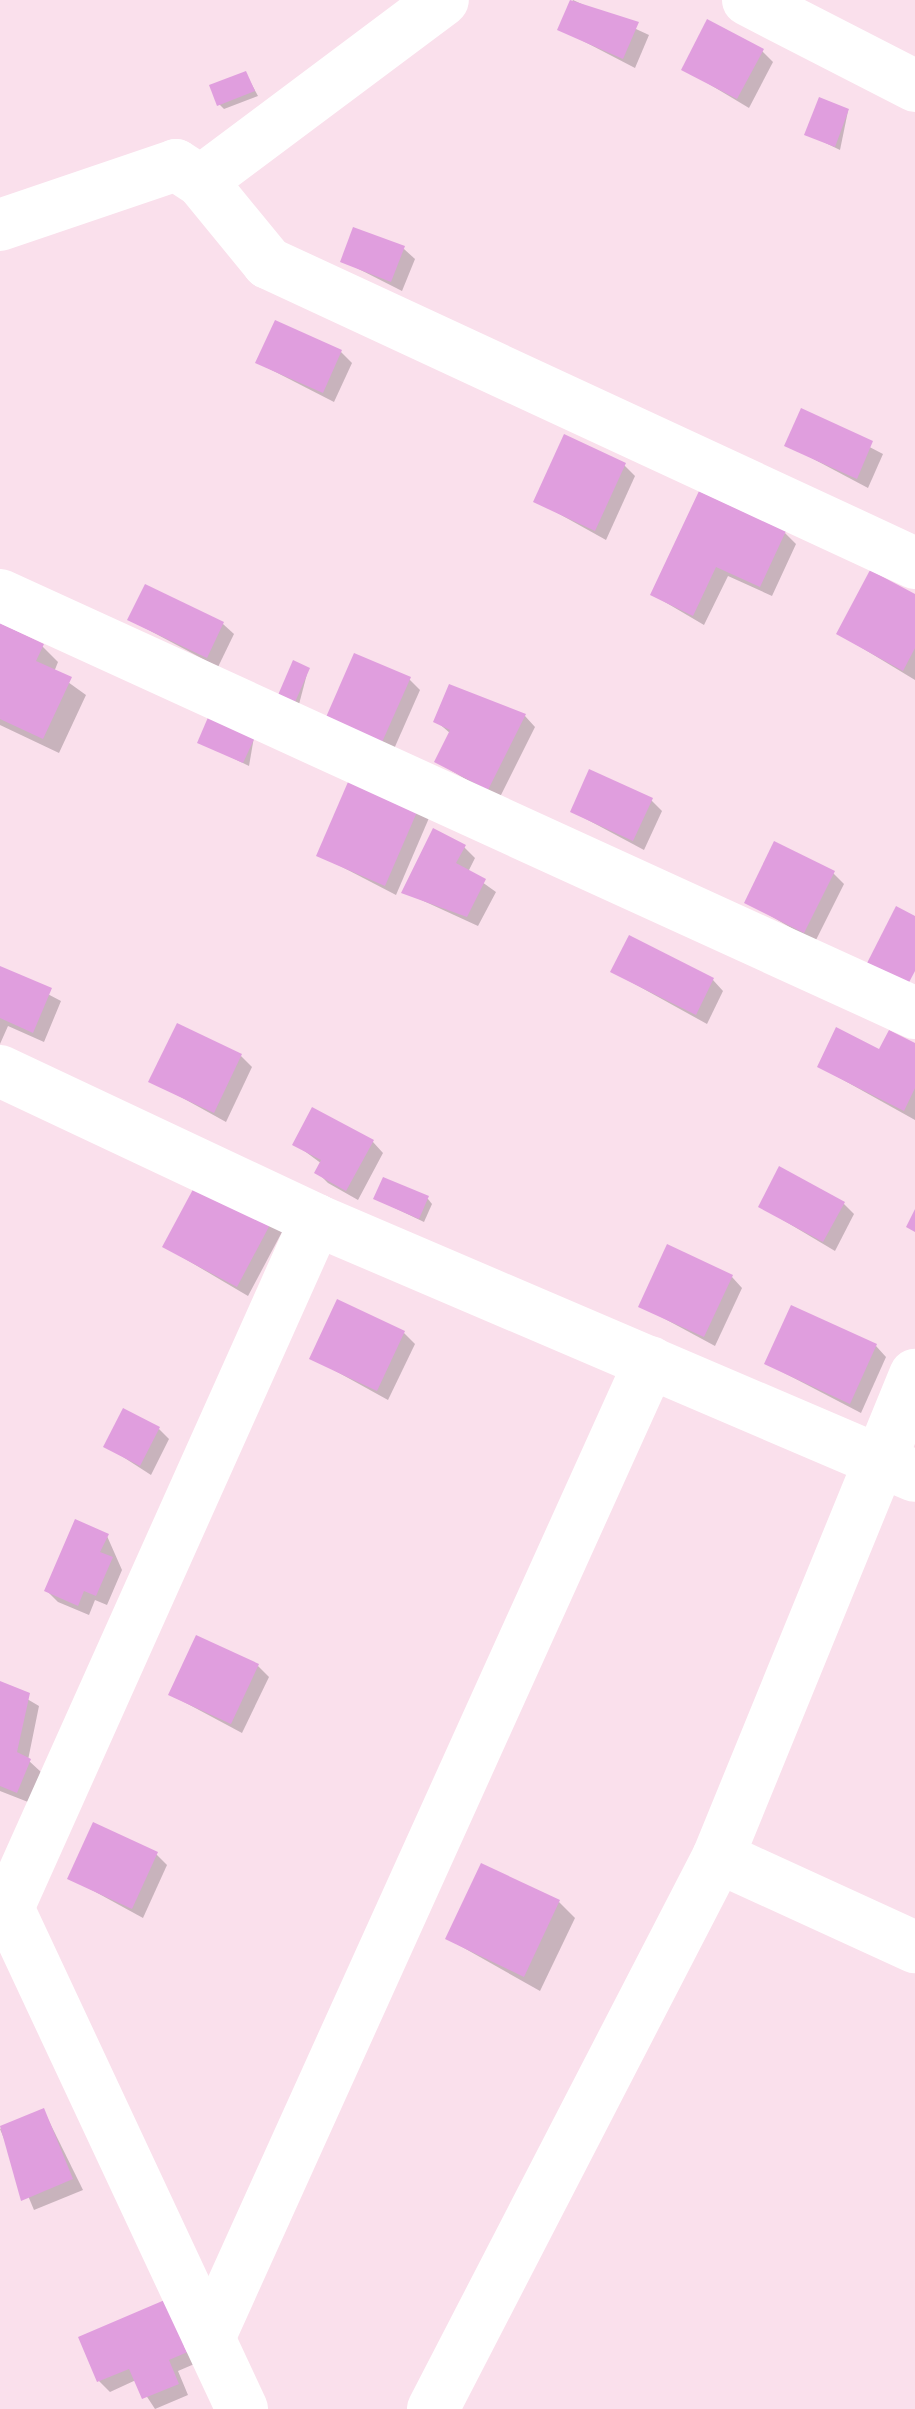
<!DOCTYPE html>
<style>
body{margin:0}
#map{position:relative;width:915px;height:2409px;overflow:hidden;background:#fae0ec;font-family:Mulish,sans-serif}
div>[style]{position:absolute}
[style*='--x']{left:calc(var(--x)*1px);top:calc(var(--y)*1px);width:calc(var(--w)*1px);rotate:calc(var(--a)*1deg)}
.shadow>*{inset:0;background:#0003}
.building>*{inset:0;background:#e09ede}
.minor>*{height:52px;margin:-26px;padding:0 26px;transform-origin:26px;border-radius:26px;background:#fff}
span{translate:-50% -50%;white-space:nowrap;text-align:center;line-height:1.15;-webkit-text-stroke:10px #fae0ec;paint-order:stroke}
</style>
<div id="map">
<div class="shadow">
<div style="clip-path:polygon(573px 0,649px 35px,635px 68px,560px 29px)"></div>
<div style="clip-path:polygon(762px 51px,773px 62px,749px 108px,684px 69px)"></div>
<div style="clip-path:polygon(246px 74px,258px 96px,224px 109px,219px 104px)"></div>
<div style="clip-path:polygon(848px 111px,840px 150px,807px 134px)"></div>
<div style="clip-path:polygon(404px 249px,415px 259px,402px 291px,343px 261px)"></div>
<div style="clip-path:polygon(341px 352px,352px 363px,334px 402px,258px 363px)"></div>
<div style="clip-path:polygon(802px 412px,883px 454px,868px 488px,787px 445px)"></div>
<div style="clip-path:polygon(624px 465px,635px 476px,606px 540px,536px 501px)"></div>
<div style="clip-path:polygon(785px 533px,796px 544px,772px 596px,728px 576px,704px 625px,653px 595px)"></div>
<div style="clip-path:polygon(915px 597px,915px 680px,839px 634px)"></div>
<div style="clip-path:polygon(130px 620px,223px 624px,234px 634px,218px 667px)"></div>
<div style="clip-path:polygon(0 626px,42px 646px,58px 662px,54px 672px,86px 695px,59px 753px,0 725px)"></div>
<div style="clip-path:polygon(308px 670px,297px 712px,283px 706px)"></div>
<div style="clip-path:polygon(409px 679px,420px 690px,390px 758px,337px 735px)"></div>
<div style="clip-path:polygon(525px 716px,535px 727px,499px 799px,437px 762px,451px 734px,436px 721px)"></div>
<div style="clip-path:polygon(254px 737px,249px 766px,200px 742px)"></div>
<div style="clip-path:polygon(353px 778px,429px 818px,396px 895px,319px 855px)"></div>
<div style="clip-path:polygon(651px 800px,662px 811px,644px 850px,573px 812px)"></div>
<div style="clip-path:polygon(464px 847px,475px 858px,468px 872px,496px 892px,478px 926px,404px 892px)"></div>
<div style="clip-path:polygon(833px 873px,844px 884px,815px 942px,747px 902px)"></div>
<div style="clip-path:polygon(0 969px,61px 1001px,44px 1042px,8px 1026px,0 1044px)"></div>
<div style="clip-path:polygon(613px 972px,713px 980px,723px 991px,707px 1024px)"></div>
<div style="clip-path:polygon(915px 1045px,915px 1120px,820px 1067px,881px 1052px)"></div>
<div style="clip-path:polygon(241px 1056px,252px 1067px,226px 1122px,152px 1081px)"></div>
<div style="clip-path:polygon(373px 1142px,383px 1153px,358px 1200px,328px 1183px,317px 1172px,322px 1164px,295px 1144px)"></div>
<div style="clip-path:polygon(199px 1183px,282px 1232px,248px 1296px,165px 1247px)"></div>
<div style="clip-path:polygon(376px 1199px,428px 1199px,432px 1204px,424px 1222px)"></div>
<div style="clip-path:polygon(844px 1204px,854px 1214px,835px 1251px,761px 1207px)"></div>
<div style="clip-path:polygon(732px 1277px,742px 1288px,715px 1346px,641px 1306px)"></div>
<div style="clip-path:polygon(404px 1333px,415px 1344px,388px 1400px,312px 1358px)"></div>
<div style="clip-path:polygon(876px 1346px,886px 1357px,861px 1413px,767px 1364px)"></div>
<div style="clip-path:polygon(159px 1429px,169px 1439px,151px 1475px,106px 1446px)"></div>
<div style="clip-path:polygon(107px 1536px,122px 1570px,107px 1605px,95px 1600px,89px 1615px,58px 1602px,47px 1591px)"></div>
<div style="clip-path:polygon(258px 1666px,269px 1677px,242px 1733px,171px 1695px)"></div>
<div style="clip-path:polygon(0 1683px,39px 1706px,28px 1760px,41px 1772px,28px 1802px,0 1791px)"></div>
<div style="clip-path:polygon(156px 1854px,167px 1865px,143px 1918px,70px 1878px)"></div>
<div style="clip-path:polygon(559px 1902px,575px 1918px,540px 1991px,448px 1939px)"></div>
<div style="clip-path:polygon(44px 2111px,83px 2190px,34px 2210px,0 2129px)"></div>
<div style="clip-path:polygon(167px 2302px,199px 2362px,178px 2371px,188px 2395px,155px 2409px,136px 2380px,110px 2392px,99px 2381px)"></div>
</div>
<div class="building">
<div style="clip-path:polygon(570px 0,639px 22px,623px 59px,557px 30px)"></div>
<div style="clip-path:polygon(707px 19px,764px 49px,737px 99px,681px 70px)"></div>
<div style="clip-path:polygon(246px 71px,255px 91px,217px 106px,209px 85px)"></div>
<div style="clip-path:polygon(819px 97px,849px 109px,835px 147px,804px 135px)"></div>
<div style="clip-path:polygon(353px 227px,405px 246px,391px 282px,340px 262px)"></div>
<div style="clip-path:polygon(275px 320px,342px 350px,323px 393px,255px 363px)"></div>
<div style="clip-path:polygon(801px 408px,873px 441px,857px 479px,784px 446px)"></div>
<div style="clip-path:polygon(564px 434px,626px 463px,595px 531px,533px 502px)"></div>
<div style="clip-path:polygon(699px 491px,786px 531px,760px 587px,716px 567px,693px 616px,650px 595px)"></div>
<div style="clip-path:polygon(870px 570px,915px 594px,915px 648px,903px 671px,836px 634px)"></div>
<div style="clip-path:polygon(145px 584px,224px 622px,207px 658px,127px 620px)"></div>
<div style="clip-path:polygon(0 623px,44px 644px,36px 661px,72px 677px,43px 739px,0 719px)"></div>
<div style="clip-path:polygon(354px 653px,411px 677px,379px 749px,323px 724px)"></div>
<div style="clip-path:polygon(293px 660px,310px 668px,292px 709px,275px 702px)"></div>
<div style="clip-path:polygon(449px 684px,526px 714px,488px 790px,434px 762px,450px 730px,433px 722px)"></div>
<div style="clip-path:polygon(209px 715px,256px 735px,243px 763px,197px 743px)"></div>
<div style="clip-path:polygon(589px 769px,653px 798px,633px 841px,570px 812px)"></div>
<div style="clip-path:polygon(351px 775px,420px 805px,385px 886px,316px 856px)"></div>
<div style="clip-path:polygon(433px 828px,466px 845px,456px 863px,486px 879px,467px 917px,401px 893px)"></div>
<div style="clip-path:polygon(774px 841px,835px 871px,804px 933px,744px 903px)"></div>
<div style="clip-path:polygon(896px 906px,915px 916px,915px 971px,905px 990px,864px 969px)"></div>
<div style="clip-path:polygon(629px 935px,714px 978px,696px 1015px,610px 972px)"></div>
<div style="clip-path:polygon(0 966px,52px 988px,33px 1033px,0 1018px)"></div>
<div style="clip-path:polygon(177px 1023px,242px 1054px,214px 1113px,148px 1082px)"></div>
<div style="clip-path:polygon(836px 1027px,879px 1049px,889px 1030px,915px 1043px,915px 1088px,904px 1111px,817px 1067px)"></div>
<div style="clip-path:polygon(312px 1107px,374px 1140px,346px 1191px,314px 1173px,321px 1160px,292px 1145px)"></div>
<div style="clip-path:polygon(779px 1166px,845px 1202px,823px 1242px,758px 1207px)"></div>
<div style="clip-path:polygon(383px 1177px,429px 1196px,419px 1219px,373px 1199px)"></div>
<div style="clip-path:polygon(198px 1180px,273px 1219px,237px 1287px,162px 1247px)"></div>
<div style="clip-path:polygon(915px 1209px,915px 1232px,906px 1227px)"></div>
<div style="clip-path:polygon(667px 1244px,733px 1275px,704px 1337px,638px 1307px)"></div>
<div style="clip-path:polygon(337px 1299px,405px 1331px,377px 1391px,309px 1359px)"></div>
<div style="clip-path:polygon(791px 1305px,877px 1344px,850px 1404px,764px 1364px)"></div>
<div style="clip-path:polygon(123px 1408px,160px 1427px,140px 1466px,103px 1447px)"></div>
<div style="clip-path:polygon(75px 1519px,109px 1534px,100px 1552px,113px 1557px,96px 1596px,84px 1591px,78px 1606px,44px 1591px)"></div>
<div style="clip-path:polygon(196px 1635px,259px 1664px,231px 1724px,168px 1695px)"></div>
<div style="clip-path:polygon(0 1681px,30px 1693px,17px 1752px,31px 1759px,17px 1793px,0 1786px)"></div>
<div style="clip-path:polygon(93px 1822px,158px 1852px,132px 1909px,67px 1879px)"></div>
<div style="clip-path:polygon(481px 1863px,560px 1900px,524px 1977px,445px 1939px)"></div>
<div style="clip-path:polygon(44px 2108px,73px 2179px,21px 2201px,0 2126px)"></div>
<div style="clip-path:polygon(167px 2299px,190px 2351px,169px 2360px,179px 2384px,142px 2399px,129px 2369px,97px 2382px,78px 2337px)"></div>
</div>
<div class="minor">
<div style="--x:748;--y:0;--w:188;--a:27.2"></div>
<div style="--x:201;--y:181;--w:106;--a:50.7"></div>
<div style="--x:268;--y:263;--w:713;--a:24.88"></div>
<div style="--x:0;--y:225;--w:186;--a:-18.8"></div>
<div style="--x:176;--y:165;--w:30;--a:33"></div>
<div style="--x:201;--y:181;--w:302;--a:-36.8"></div>
<div style="--x:0;--y:595;--w:1006;--a:24.55"></div>
<div style="--x:0;--y:1071;--w:349;--a:25.2"></div>
<div style="--x:316;--y:1220;--w:651;--a:23.14"></div>
<div style="--x:718;--y:1857;--w:217;--a:24.6"></div>
<div style="--x:209;--y:2338;--w:1071;--a:-65.68"></div>
<div style="--x:242;--y:2409;--w:553;--a:-115.04"></div>
<div style="--x:8;--y:1908;--w:754;--a:-65.88"></div>
<div style="--x:433;--y:2409;--w:621;--a:-62.69"></div>
<div style="--x:718;--y:1857;--w:521;--a:-67.77"></div>
</div>
</div>
